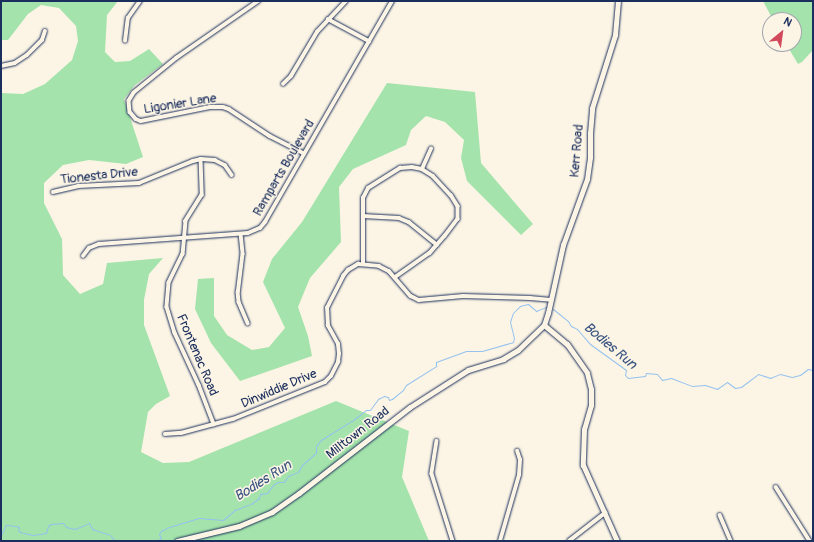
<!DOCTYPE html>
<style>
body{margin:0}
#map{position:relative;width:814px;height:542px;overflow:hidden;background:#fcf5e5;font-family:Pangolin,sans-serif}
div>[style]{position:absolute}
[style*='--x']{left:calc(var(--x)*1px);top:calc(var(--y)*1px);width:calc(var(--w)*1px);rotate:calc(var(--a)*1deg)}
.green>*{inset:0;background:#a4e3ab}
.stream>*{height:1px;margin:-0.5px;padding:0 0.5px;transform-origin:0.5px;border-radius:0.5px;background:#95c2ef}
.roads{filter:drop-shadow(0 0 1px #1b2f5e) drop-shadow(0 0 1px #1b2f5e)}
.street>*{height:3.5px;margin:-1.75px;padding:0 1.75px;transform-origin:1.75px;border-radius:1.75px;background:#fcf5e5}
.secondary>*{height:5px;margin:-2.5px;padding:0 2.5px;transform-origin:2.5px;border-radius:2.5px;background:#fcf5e5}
span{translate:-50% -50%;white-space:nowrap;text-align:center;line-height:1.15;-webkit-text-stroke:3px #fcf5e5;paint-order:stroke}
.street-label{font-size:13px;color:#1b2f5e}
.water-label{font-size:14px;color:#3a5482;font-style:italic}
.frame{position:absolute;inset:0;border:2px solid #1b2f5e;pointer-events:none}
.north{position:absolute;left:762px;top:12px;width:40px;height:40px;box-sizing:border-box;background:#fcf5e5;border:1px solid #a2a6af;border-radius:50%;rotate:29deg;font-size:11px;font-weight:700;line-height:16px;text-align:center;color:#1b2f5e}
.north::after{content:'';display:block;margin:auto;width:14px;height:18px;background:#d1495b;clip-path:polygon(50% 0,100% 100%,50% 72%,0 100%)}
</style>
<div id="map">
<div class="green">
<div style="clip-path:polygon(1px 1px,118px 1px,107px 15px,105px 52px,115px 62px,130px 61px,149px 49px,163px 64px,135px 85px,124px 99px,143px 157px,126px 164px,89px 160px,63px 165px,44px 183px,44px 203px,62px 239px,63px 275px,80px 294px,103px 284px,107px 263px,163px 258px,149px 274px,144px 300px,144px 325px,170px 396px,156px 404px,148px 412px,141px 452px,163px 463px,189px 462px,336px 401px,409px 431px,402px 477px,429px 541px,1px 541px,1px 93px,23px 94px,45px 84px,72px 60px,78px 41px,76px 26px,59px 8px,41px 5px,28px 14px,8px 40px,1px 40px)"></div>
<div style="clip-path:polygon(763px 1px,813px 1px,813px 50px,802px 62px,798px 64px,786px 44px,794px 44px,794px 20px,773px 20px)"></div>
<div style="clip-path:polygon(387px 83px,475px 92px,481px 163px,533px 224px,521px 235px,467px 181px,461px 158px,464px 140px,445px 122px,426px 116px,411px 130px,406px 145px,353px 169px,339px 187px,341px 242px,310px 278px,298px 307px,308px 336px,312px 356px,240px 381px,211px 343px,195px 309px,198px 279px,214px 278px,214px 316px,227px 335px,252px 350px,269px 347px,285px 328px,263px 282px,272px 259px,302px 222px)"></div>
</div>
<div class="stream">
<div style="--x:553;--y:309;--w:19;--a:39"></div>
<div style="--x:568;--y:321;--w:6;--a:59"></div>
<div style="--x:571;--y:326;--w:7;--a:27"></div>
<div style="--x:577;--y:329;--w:20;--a:49"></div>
<div style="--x:590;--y:344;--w:44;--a:35.8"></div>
<div style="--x:626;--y:370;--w:5;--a:101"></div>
<div style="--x:625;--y:375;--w:4;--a:45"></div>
<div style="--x:628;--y:378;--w:17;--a:-7"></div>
<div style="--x:645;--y:376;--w:3;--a:-72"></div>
<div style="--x:646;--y:373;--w:11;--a:5"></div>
<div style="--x:657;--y:374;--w:8;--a:50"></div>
<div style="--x:662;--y:380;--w:9;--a:-13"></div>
<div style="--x:671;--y:378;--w:22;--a:21"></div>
<div style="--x:692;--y:386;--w:13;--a:-4"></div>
<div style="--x:705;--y:385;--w:13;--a:18"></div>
<div style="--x:717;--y:389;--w:12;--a:-35"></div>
<div style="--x:727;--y:382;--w:10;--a:37"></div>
<div style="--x:735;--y:388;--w:6;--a:-9"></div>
<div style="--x:741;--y:387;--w:21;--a:-37"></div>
<div style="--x:758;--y:374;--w:13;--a:18"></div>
<div style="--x:770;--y:378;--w:11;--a:-22"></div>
<div style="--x:780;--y:374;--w:12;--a:14"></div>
<div style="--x:792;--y:377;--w:8;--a:-14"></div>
<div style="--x:800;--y:375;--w:10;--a:-37"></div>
<div style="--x:808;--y:369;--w:5;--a:11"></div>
<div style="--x:1;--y:535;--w:11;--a:-63"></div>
<div style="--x:6;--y:525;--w:10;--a:6"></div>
<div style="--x:16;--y:526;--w:3;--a:18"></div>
<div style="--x:19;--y:527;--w:3;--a:108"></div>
<div style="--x:18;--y:530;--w:3;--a:45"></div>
<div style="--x:20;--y:532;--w:13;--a:13"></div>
<div style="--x:33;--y:535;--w:13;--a:-9"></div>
<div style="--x:46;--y:533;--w:7;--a:-74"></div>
<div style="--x:48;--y:526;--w:4;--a:-34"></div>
<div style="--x:51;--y:524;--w:12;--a:-5"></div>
<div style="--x:63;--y:523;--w:5;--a:53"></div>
<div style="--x:66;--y:527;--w:9;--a:13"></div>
<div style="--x:75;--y:529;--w:15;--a:-23"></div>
<div style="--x:89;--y:523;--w:7;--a:63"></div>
<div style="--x:92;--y:529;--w:19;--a:18"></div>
<div style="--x:110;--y:535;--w:8;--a:50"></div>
<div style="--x:157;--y:541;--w:5;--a:-37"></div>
<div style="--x:161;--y:538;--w:4;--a:-117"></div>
<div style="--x:159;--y:534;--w:4;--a:-56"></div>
<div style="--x:161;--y:531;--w:9;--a:-27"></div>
<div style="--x:169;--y:527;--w:31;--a:-17"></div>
<div style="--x:199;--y:518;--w:24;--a:5"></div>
<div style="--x:223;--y:520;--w:16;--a:-40"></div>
<div style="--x:235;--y:510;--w:17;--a:-21"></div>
<div style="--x:251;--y:504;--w:10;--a:-37"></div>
<div style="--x:259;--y:498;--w:4;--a:-76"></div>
<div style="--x:260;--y:494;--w:7;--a:-8"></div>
<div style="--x:267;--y:493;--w:10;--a:-53"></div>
<div style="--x:273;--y:485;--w:6;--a:-31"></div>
<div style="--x:278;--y:482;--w:6;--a:0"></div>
<div style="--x:284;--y:482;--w:7;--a:-56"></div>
<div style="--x:288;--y:476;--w:11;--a:-22"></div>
<div style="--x:298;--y:472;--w:8;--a:-60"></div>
<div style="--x:302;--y:465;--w:18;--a:-41"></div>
<div style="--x:316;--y:453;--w:7;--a:-90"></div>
<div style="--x:316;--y:446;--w:8;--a:-50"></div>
<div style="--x:321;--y:440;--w:36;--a:-32"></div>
<div style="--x:352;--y:421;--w:18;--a:-38"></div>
<div style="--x:366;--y:410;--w:4;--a:0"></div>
<div style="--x:370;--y:410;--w:14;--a:-54"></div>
<div style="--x:378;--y:399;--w:7;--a:-27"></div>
<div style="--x:384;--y:396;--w:4;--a:14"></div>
<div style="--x:388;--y:397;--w:3;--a:72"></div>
<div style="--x:389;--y:400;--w:3;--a:-18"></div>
<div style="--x:392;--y:399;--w:14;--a:-39"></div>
<div style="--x:403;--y:390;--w:6;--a:-59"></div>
<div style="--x:406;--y:385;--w:36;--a:-32"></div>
<div style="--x:436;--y:366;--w:4;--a:-90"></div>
<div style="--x:436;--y:362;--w:32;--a:-20"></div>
<div style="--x:466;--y:351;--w:16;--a:0"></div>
<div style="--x:482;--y:351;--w:32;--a:-16"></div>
<div style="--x:513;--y:342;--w:4;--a:-76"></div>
<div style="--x:514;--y:338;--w:16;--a:-104"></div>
<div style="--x:510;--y:322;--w:9;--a:-72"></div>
<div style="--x:513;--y:313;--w:10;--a:-45"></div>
<div style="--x:520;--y:306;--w:8;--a:-14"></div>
<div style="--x:528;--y:304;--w:11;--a:41"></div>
<div style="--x:536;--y:311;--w:11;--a:-22"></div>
</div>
<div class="roads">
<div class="street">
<div style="--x:259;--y:1;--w:100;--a:145.2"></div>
<div style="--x:177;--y:58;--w:55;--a:140.9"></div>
<div style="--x:134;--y:93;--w:9;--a:122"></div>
<div style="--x:129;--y:101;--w:11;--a:85"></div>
<div style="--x:130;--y:112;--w:9;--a:49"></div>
<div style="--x:136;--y:119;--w:5;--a:22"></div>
<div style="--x:141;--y:121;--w:70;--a:-11.5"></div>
<div style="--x:210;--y:107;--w:13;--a:0"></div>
<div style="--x:223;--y:107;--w:6;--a:18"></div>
<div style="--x:229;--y:109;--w:49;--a:33.4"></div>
<div style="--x:270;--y:136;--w:38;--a:27"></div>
<div style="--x:328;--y:19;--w:47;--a:28.2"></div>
<div style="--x:125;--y:41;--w:23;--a:-83"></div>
<div style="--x:128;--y:18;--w:21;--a:-55"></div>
<div style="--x:1;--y:66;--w:14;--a:-12"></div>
<div style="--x:15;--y:63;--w:14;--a:-34"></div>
<div style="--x:27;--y:55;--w:21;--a:-45"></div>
<div style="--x:42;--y:40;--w:9;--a:-72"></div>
<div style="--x:283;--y:84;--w:11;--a:-45"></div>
<div style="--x:291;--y:76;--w:51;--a:-59.4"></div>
<div style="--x:317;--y:32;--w:42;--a:-46.9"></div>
<div style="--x:201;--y:159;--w:36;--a:88"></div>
<div style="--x:202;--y:195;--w:31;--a:122"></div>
<div style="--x:186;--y:221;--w:33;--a:95"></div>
<div style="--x:183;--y:254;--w:32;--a:116"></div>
<div style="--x:169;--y:283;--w:24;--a:95"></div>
<div style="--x:167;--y:307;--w:27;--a:73"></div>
<div style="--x:175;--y:333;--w:57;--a:65.2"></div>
<div style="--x:199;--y:385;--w:42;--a:69"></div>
<div style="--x:422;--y:169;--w:22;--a:-66"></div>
<div style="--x:53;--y:192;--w:26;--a:-13"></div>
<div style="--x:78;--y:186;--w:61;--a:-2.8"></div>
<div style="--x:139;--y:183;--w:58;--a:-22.2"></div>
<div style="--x:193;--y:161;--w:8;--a:-14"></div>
<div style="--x:201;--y:159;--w:14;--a:4"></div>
<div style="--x:215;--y:160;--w:11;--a:27"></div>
<div style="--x:225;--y:165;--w:12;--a:55"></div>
<div style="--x:363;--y:216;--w:36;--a:3"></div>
<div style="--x:399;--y:218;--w:11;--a:22"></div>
<div style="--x:409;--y:222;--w:36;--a:39"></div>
<div style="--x:241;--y:234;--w:20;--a:84"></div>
<div style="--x:243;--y:254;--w:38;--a:97"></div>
<div style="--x:238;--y:292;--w:10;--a:84"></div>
<div style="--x:239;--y:302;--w:23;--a:67"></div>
<div style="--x:83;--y:256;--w:10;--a:-53"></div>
<div style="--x:89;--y:248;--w:11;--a:-22"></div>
<div style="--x:99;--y:244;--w:149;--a:-4.2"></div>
<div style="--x:248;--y:233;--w:13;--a:-23"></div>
<div style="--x:260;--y:228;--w:8;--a:-50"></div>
<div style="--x:265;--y:222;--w:255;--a:-60.1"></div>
<div style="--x:363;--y:264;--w:66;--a:-90"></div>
<div style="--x:363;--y:198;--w:11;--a:-63"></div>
<div style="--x:368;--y:188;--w:38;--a:-32"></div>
<div style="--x:400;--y:168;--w:12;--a:-5"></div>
<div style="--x:412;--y:167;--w:10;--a:11"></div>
<div style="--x:422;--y:169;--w:13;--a:32"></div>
<div style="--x:433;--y:176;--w:26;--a:47"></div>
<div style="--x:451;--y:195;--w:13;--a:58"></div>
<div style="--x:458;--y:206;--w:13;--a:90"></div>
<div style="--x:458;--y:219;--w:21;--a:127"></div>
<div style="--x:445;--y:236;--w:23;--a:131"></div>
<div style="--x:430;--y:253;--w:42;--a:144.8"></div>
<div style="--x:165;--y:434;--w:16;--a:-4"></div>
<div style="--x:181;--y:433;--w:54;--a:-15.1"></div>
<div style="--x:233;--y:419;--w:99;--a:-21.9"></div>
<div style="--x:325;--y:382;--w:8;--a:-45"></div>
<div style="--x:331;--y:376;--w:16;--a:-63"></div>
<div style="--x:338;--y:362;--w:8;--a:-83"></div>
<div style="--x:339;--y:354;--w:10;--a:-96"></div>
<div style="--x:338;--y:344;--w:21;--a:-119"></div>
<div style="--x:328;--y:326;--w:18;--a:-93"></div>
<div style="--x:327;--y:308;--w:36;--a:-63"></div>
<div style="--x:343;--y:276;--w:8;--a:-50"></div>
<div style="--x:348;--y:270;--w:12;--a:-31"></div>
<div style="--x:358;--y:264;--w:21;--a:5"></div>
<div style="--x:379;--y:266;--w:11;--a:27"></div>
<div style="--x:389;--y:271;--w:33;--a:49"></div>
<div style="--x:411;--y:296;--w:9;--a:27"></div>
<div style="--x:419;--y:300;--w:44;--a:-5.2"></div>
<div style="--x:463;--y:296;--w:67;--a:1.7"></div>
<div style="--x:530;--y:298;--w:21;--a:5"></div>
<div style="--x:437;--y:441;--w:33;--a:99"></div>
<div style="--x:432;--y:474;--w:70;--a:72.6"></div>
<div style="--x:776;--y:487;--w:64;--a:57.8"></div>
<div style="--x:720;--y:515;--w:28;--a:67"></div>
<div style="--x:500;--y:541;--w:69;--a:-73.9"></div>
<div style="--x:519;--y:475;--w:15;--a:-86"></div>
<div style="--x:520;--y:460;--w:9;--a:-108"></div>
<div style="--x:569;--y:541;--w:46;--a:-37.9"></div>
</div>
<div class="secondary">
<div style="--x:544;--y:325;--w:30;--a:40"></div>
<div style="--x:567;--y:344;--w:35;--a:55"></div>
<div style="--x:587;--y:373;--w:16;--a:76"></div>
<div style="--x:591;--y:389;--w:16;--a:90"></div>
<div style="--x:591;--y:405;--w:25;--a:106"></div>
<div style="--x:584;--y:429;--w:36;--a:92"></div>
<div style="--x:583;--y:465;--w:83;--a:65.9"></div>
<div style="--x:177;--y:541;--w:64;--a:-13.6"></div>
<div style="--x:239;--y:526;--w:36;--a:-23"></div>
<div style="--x:272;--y:512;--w:33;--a:-35"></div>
<div style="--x:299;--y:493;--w:140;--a:-37.8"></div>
<div style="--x:410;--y:407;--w:69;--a:-32.5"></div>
<div style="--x:468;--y:370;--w:37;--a:-17"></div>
<div style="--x:503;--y:359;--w:17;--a:-31"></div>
<div style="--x:518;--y:350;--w:36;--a:-44"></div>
<div style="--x:544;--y:325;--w:13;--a:-72"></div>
<div style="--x:548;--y:313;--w:70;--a:-77.6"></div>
<div style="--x:563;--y:245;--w:70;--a:-70"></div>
<div style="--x:587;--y:179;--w:22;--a:-82"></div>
<div style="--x:590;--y:157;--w:24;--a:-90"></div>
<div style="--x:590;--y:133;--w:25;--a:-85"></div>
<div style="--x:592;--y:108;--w:77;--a:-72.5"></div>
<div style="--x:615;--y:35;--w:34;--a:-85"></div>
</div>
</div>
<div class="street-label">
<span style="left:180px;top:104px;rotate:-9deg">Ligonier Lane</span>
<span style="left:577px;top:151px;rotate:-85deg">Kerr Road</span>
<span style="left:284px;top:168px;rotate:-60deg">Ramparts Boulevard</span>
<span style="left:99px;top:176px;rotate:-6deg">Tionesta Drive</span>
<span style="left:197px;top:355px;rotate:67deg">Frontenac Road</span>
<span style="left:279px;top:389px;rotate:-23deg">Dinwiddie Drive</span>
<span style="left:358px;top:433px;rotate:-38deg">Milltown Road</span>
</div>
<div class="water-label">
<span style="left:610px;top:346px;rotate:40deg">Bodies Run</span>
<span style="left:263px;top:481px;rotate:-32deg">Bodies Run</span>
</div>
<div class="frame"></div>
<div class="north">N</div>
</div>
